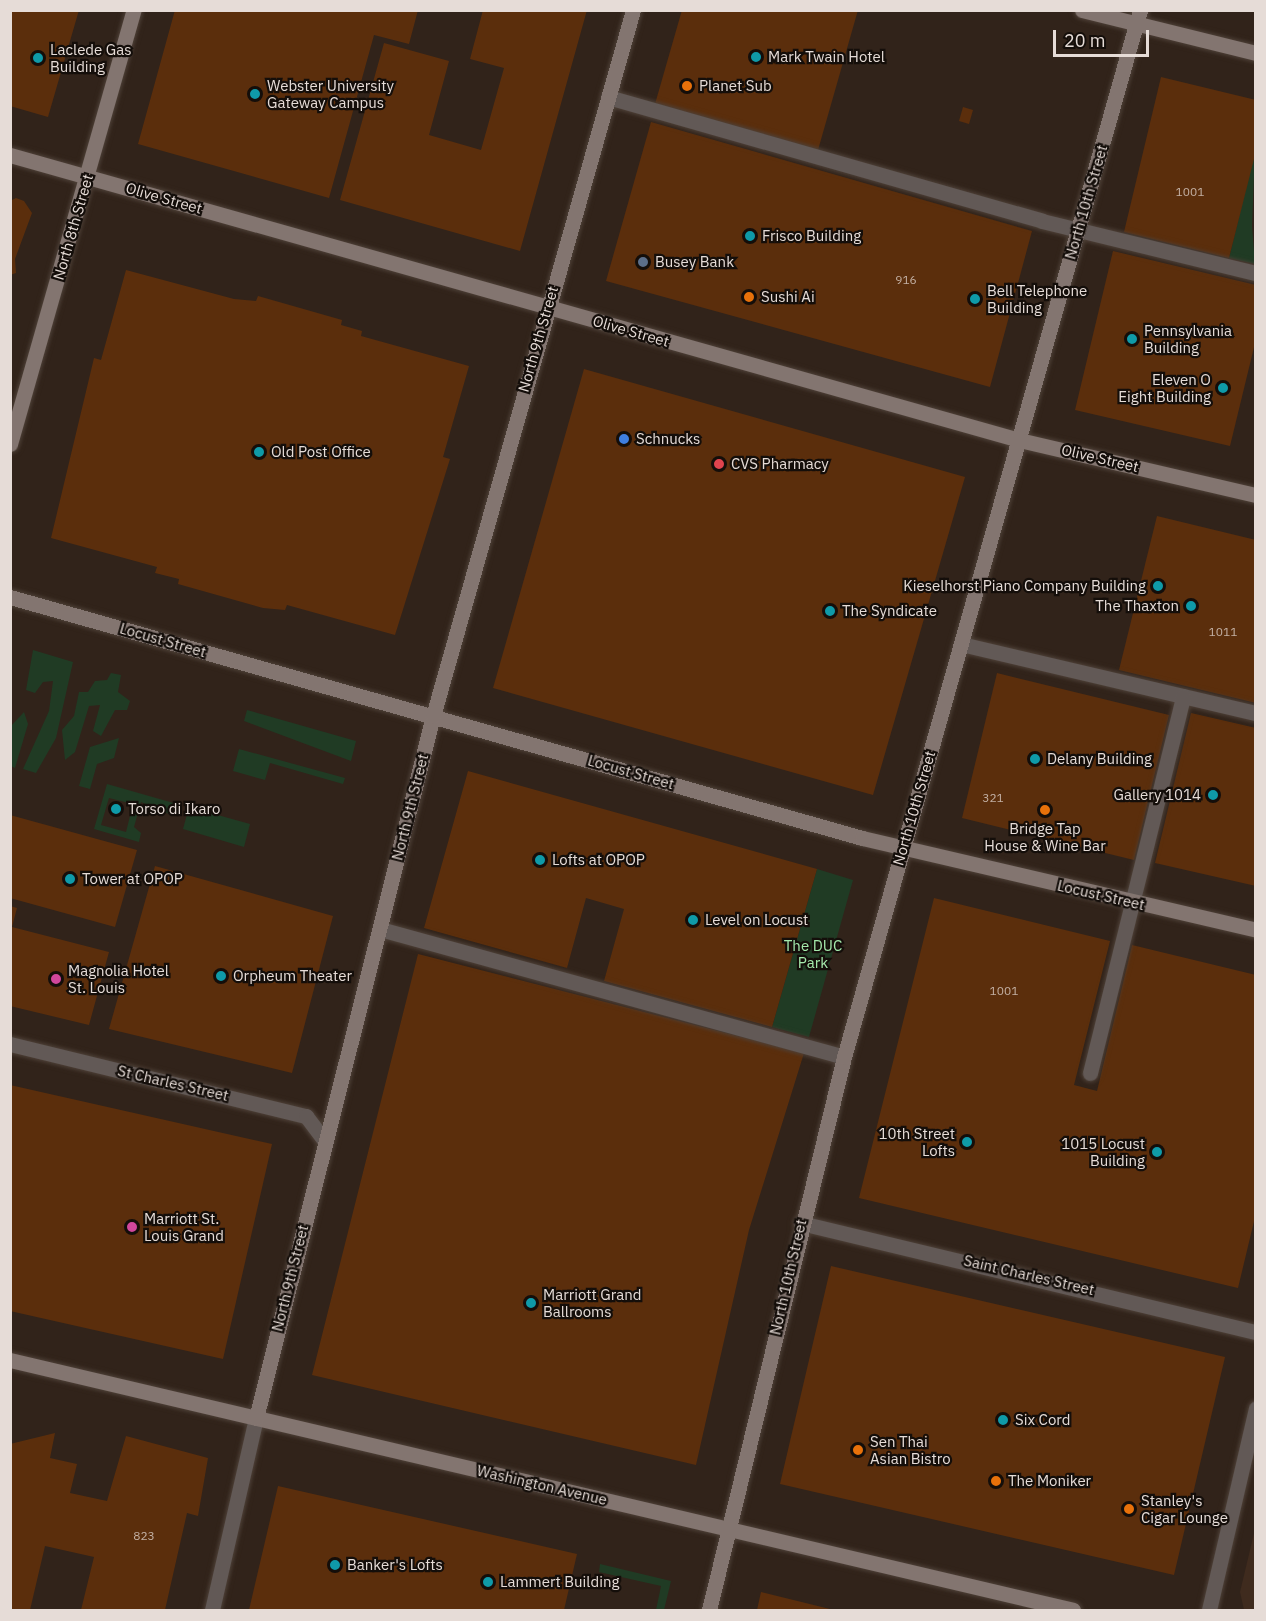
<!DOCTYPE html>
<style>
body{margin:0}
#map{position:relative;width:1266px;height:1621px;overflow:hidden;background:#31231a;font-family:"IBM Plex Sans",sans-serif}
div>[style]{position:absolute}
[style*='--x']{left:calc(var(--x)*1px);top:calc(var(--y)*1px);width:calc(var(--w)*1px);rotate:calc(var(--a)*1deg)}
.built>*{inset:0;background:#3f2b1e}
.green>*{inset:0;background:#203b24}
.building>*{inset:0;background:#5b2e0c}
.roads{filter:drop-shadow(0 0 2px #4e4138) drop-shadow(0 0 2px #4e4138)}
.lane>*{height:15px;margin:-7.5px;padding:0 7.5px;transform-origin:7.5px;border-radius:7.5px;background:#625956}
.street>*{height:15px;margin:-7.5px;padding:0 7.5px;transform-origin:7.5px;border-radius:7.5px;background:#625956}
.secondary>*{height:15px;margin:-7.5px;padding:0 7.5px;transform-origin:7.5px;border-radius:7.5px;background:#837570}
.dots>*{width:16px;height:16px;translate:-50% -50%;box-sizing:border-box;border:3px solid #140e0a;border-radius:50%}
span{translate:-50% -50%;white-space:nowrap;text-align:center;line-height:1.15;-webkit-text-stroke:4.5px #140e0a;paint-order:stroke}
.number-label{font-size:12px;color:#c3b0a4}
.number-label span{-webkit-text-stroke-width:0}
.poi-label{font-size:15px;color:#e6dcd7}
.left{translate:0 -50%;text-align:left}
.right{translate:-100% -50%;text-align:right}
.street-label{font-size:15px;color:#e6dcd7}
.park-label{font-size:15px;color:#a5eaac}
.frame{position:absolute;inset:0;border:12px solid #e6dcd7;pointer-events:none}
.scale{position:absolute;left:1053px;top:30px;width:96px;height:27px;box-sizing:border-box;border:3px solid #e6dcd7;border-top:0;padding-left:8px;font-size:18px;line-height:21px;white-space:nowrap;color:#e6dcd7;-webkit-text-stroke:4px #140e0a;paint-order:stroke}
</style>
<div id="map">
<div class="built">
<div style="clip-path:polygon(1255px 1529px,1255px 1610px,1244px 1610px,1240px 1592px)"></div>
</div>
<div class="green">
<div style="clip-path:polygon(1255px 151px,1252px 226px,1255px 264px,1229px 258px)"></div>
<div style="clip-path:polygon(33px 650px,73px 662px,56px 738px,36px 773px,23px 769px,49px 711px,53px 681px,43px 682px,35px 693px,26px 690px)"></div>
<div style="clip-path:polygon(111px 673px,121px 675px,118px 692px,130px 701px,127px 710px,115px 710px,101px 736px,93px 731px,100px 705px,89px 706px,75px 752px,65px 760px,62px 730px,74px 716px,79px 692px,88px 692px,95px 681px,107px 680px)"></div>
<div style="clip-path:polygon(247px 710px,356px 741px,351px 761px,244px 721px)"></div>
<div style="clip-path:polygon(24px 712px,28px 724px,15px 768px,11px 766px,11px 726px)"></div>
<div style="clip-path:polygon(119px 738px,114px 758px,97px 764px,90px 789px,79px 786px,90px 747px)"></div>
<div style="clip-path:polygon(239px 749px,345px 778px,343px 784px,270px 763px,265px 780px,233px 771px)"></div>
<div style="clip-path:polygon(evenodd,107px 784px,177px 804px,174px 816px,141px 802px,134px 827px,141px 833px,139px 842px,94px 829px,107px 784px,109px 798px,133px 804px,126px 832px,101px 825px,109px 798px)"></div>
<div style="clip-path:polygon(189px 807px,250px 824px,244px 847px,183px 829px)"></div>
<div style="clip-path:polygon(817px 869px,853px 880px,809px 1037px,772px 1027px)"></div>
<div style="clip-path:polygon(600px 1564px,671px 1581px,664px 1610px,656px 1610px,661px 1586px,599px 1572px)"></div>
</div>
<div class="building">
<div style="clip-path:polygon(10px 10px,79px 10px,48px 117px,10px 106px)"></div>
<div style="clip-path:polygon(175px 10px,418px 10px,409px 44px,374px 35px,329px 198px,138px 144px)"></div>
<div style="clip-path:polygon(483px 10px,587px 10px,520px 251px,340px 200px,384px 43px,449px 61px,429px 135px,481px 150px,504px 68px,470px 59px)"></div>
<div style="clip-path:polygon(682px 10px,858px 10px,818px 150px,655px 104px)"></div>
<div style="clip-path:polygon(1161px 77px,1256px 100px,1256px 151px,1229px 258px,1124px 232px)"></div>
<div style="clip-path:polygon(963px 107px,973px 110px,969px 124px,959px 121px)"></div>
<div style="clip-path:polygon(651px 122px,1032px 231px,990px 387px,606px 281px)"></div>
<div style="clip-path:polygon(16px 198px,24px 201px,32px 213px,15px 259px,16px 273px,10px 275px,10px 201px)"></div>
<div style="clip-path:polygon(1113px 251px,1256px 285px,1256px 339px,1230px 446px,1075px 410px)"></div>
<div style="clip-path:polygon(126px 270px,234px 299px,256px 301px,258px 296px,342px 320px,341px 325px,362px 331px,361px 336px,469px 366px,443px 457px,450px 459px,395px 635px,287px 605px,285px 610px,263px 608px,178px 584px,179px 579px,155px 573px,157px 567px,51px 538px,94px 358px,101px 360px)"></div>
<div style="clip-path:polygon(584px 369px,965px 477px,873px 795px,493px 688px)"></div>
<div style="clip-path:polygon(1157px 516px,1256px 540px,1256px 703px,1119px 670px)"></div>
<div style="clip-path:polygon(997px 673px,1169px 715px,1134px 860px,962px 818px)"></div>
<div style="clip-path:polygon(1191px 713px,1256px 728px,1256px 886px,1155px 863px)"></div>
<div style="clip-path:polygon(468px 771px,817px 869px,772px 1027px,604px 981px,624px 909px,586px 898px,567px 968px,424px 928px)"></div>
<div style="clip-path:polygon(10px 815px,137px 850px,115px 927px,10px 898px)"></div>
<div style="clip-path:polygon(155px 866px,333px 916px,292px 1073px,109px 1029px)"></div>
<div style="clip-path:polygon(934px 898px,1110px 941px,1074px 1085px,1097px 1091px,1132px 945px,1256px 975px,1256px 1213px,1238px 1288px,859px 1198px)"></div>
<div style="clip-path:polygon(10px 906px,17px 908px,12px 927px,109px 952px,89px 1025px,10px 1006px)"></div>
<div style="clip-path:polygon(418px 954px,804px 1053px,749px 1230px,696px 1465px,312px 1375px)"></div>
<div style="clip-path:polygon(10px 1085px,272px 1144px,223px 1359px,10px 1311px)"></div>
<div style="clip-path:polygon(831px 1266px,1225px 1357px,1174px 1575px,780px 1484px)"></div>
<div style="clip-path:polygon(55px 1433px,50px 1458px,77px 1464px,70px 1493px,107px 1501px,126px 1436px,208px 1458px,198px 1516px,187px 1513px,165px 1610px,81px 1610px,94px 1557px,45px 1546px,30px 1610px,10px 1610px,10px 1444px)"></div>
<div style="clip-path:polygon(278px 1486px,577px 1554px,564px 1610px,249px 1610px)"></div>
<div style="clip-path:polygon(761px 1592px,834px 1610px,757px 1610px)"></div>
</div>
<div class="roads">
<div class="lane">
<div style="--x:608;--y:97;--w:451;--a:15.9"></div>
<div style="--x:1042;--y:221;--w:220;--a:13.7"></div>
<div style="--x:961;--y:644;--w:303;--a:13.2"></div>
<div style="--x:380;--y:929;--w:481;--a:15.4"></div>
<div style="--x:1090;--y:1073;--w:388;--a:-76.1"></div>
</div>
<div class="street">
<div style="--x:10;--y:1044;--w:305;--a:13.7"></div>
<div style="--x:306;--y:1116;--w:30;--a:53"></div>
<div style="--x:801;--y:1223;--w:468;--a:13.5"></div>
<div style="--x:212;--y:1610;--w:197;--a:-77.1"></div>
<div style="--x:1209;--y:1610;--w:207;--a:-76.9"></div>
</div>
<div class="secondary">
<div style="--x:1082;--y:10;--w:179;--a:13.9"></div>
<div style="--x:10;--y:155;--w:1048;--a:15.77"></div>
<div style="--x:1019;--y:440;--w:243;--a:13.1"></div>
<div style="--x:10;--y:444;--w:451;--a:-74.1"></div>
<div style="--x:10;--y:597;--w:885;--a:15.79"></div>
<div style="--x:862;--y:838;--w:405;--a:13.1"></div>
<div style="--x:10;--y:1360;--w:1092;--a:13.23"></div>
<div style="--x:256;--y:1418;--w:724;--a:-75.85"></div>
<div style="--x:433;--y:716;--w:734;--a:-74.18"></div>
<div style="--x:709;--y:1610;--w:569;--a:-76.28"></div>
<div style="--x:844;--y:1057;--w:1088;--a:-74.21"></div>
</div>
</div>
<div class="dots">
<div style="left:756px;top:57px;background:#0f9aa8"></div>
<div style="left:38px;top:58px;background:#0f9aa8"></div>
<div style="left:687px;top:86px;background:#e8710a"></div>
<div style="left:255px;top:94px;background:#0f9aa8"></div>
<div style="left:750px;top:236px;background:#0f9aa8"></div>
<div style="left:643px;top:262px;background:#5c6f8a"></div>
<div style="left:749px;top:297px;background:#e8710a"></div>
<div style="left:975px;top:299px;background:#0f9aa8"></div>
<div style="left:1132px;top:339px;background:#0f9aa8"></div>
<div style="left:1223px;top:388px;background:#0f9aa8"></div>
<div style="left:624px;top:439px;background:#3f7fe0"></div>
<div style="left:259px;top:452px;background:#0f9aa8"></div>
<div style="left:719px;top:464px;background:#e0444e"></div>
<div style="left:1158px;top:586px;background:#0f9aa8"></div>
<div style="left:1191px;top:606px;background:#0f9aa8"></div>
<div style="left:830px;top:611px;background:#0f9aa8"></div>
<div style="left:1035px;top:759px;background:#0f9aa8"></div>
<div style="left:1213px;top:795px;background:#0f9aa8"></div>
<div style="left:116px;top:809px;background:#0f9aa8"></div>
<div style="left:1045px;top:810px;background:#e8710a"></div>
<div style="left:540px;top:860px;background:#0f9aa8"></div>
<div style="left:70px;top:879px;background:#0f9aa8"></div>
<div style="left:693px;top:920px;background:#0f9aa8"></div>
<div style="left:221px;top:976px;background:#0f9aa8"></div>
<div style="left:56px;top:979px;background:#d1479c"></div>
<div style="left:967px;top:1142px;background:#0f9aa8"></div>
<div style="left:1157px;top:1152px;background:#0f9aa8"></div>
<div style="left:132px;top:1227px;background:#d1479c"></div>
<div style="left:531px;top:1303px;background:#0f9aa8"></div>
<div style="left:1003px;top:1420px;background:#0f9aa8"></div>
<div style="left:858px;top:1450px;background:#e8710a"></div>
<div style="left:996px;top:1481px;background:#e8710a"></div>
<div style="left:1129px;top:1509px;background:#e8710a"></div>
<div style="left:335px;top:1565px;background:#0f9aa8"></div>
<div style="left:488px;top:1582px;background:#0f9aa8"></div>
</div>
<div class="number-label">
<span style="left:1190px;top:192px">1001</span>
<span style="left:906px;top:280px">916</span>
<span style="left:1223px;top:632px">1011</span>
<span style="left:993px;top:798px">321</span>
<span style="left:1004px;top:991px">1001</span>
<span style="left:144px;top:1536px">823</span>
</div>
<div class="poi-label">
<span class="left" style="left:50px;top:58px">Laclede Gas<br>Building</span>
<span class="left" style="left:768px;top:57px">Mark Twain Hotel</span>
<span class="left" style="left:267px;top:94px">Webster University<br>Gateway Campus</span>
<span class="left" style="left:699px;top:86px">Planet Sub</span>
<span class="left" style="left:762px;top:236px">Frisco Building</span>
<span class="left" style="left:655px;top:262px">Busey Bank</span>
<span class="left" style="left:987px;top:299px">Bell Telephone<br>Building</span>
<span class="left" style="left:761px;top:297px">Sushi Ai</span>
<span class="left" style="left:1144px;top:339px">Pennsylvania<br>Building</span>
<span class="right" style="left:1211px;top:388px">Eleven O<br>Eight Building</span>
<span class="left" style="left:636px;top:439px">Schnucks</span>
<span class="left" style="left:271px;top:452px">Old Post Office</span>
<span class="left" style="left:731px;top:464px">CVS Pharmacy</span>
<span class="right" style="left:1146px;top:586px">Kieselhorst Piano Company Building</span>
<span class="right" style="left:1179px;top:606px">The Thaxton</span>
<span class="left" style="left:842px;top:611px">The Syndicate</span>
<span class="left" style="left:1047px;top:759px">Delany Building</span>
<span class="right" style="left:1201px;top:795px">Gallery 1014</span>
<span class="left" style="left:128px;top:809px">Torso di Ikaro</span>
<span style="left:1045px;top:837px">Bridge Tap<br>House &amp; Wine Bar</span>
<span class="left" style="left:552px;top:860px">Lofts at OPOP</span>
<span class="left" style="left:82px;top:879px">Tower at OPOP</span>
<span class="left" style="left:705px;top:920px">Level on Locust</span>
<span class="left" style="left:68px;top:979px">Magnolia Hotel<br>St. Louis</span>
<span class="left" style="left:233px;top:976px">Orpheum Theater</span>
<span class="right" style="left:955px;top:1142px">10th Street<br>Lofts</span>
<span class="right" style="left:1145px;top:1152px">1015 Locust<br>Building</span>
<span class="left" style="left:144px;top:1227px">Marriott St.<br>Louis Grand</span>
<span class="left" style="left:543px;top:1303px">Marriott Grand<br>Ballrooms</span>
<span class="left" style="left:1015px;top:1420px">Six Cord</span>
<span class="left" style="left:870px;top:1450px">Sen Thai<br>Asian Bistro</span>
<span class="left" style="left:1008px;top:1481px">The Moniker</span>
<span class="left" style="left:1141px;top:1509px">Stanley's<br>Cigar Lounge</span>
<span class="left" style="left:347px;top:1565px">Banker's Lofts</span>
<span class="left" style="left:500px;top:1582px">Lammert Building</span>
</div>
<div class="street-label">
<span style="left:164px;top:198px;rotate:16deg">Olive Street</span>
<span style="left:1086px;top:202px;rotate:-74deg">North 10th Street</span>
<span style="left:73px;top:227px;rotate:-74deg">North 8th Street</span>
<span style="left:631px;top:331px;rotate:16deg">Olive Street</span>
<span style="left:538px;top:339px;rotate:-74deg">North 9th Street</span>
<span style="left:1100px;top:458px;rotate:13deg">Olive Street</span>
<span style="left:163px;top:640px;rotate:16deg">Locust Street</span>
<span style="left:631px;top:772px;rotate:16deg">Locust Street</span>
<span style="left:410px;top:807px;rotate:-76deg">North 9th Street</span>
<span style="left:914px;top:808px;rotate:-74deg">North 10th Street</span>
<span style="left:1101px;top:895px;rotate:13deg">Locust Street</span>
<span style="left:173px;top:1083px;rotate:13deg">St Charles Street</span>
<span style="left:1029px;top:1275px;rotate:13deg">Saint Charles Street</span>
<span style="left:788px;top:1277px;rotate:-77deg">North 10th Street</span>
<span style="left:290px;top:1278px;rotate:-76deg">North 9th Street</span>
<span style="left:542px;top:1485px;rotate:13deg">Washington Avenue</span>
</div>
<div class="park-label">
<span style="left:813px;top:954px">The DUC<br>Park</span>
</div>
<div class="frame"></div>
<div class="scale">20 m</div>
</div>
